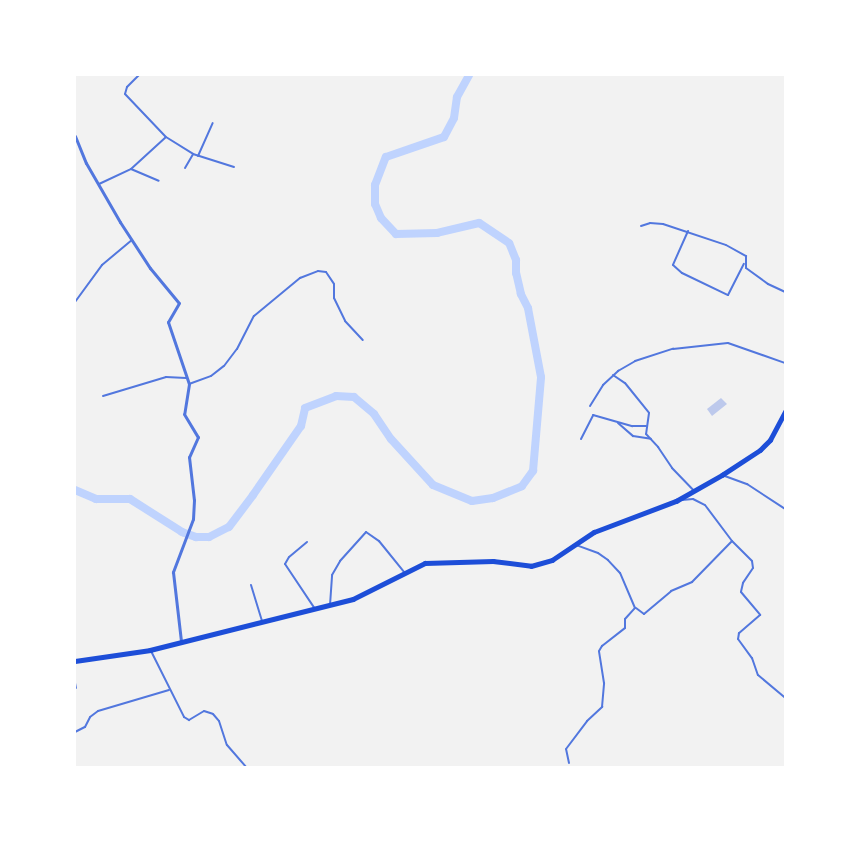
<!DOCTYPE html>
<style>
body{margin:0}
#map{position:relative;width:860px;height:842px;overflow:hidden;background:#f2f2f2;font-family:"Space Grotesk",sans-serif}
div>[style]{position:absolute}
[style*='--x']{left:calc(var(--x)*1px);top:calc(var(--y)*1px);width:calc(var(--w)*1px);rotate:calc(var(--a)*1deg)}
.river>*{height:8px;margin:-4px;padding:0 4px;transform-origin:4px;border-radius:4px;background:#bfd3fe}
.building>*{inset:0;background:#bdc9ec}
.minor>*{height:2px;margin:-1px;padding:0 1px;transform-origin:1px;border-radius:1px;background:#5277de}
.tertiary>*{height:3px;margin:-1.5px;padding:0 1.5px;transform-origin:1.5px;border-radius:1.5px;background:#5277de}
.primary>*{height:4.5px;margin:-2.25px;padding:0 2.25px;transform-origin:2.25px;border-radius:2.25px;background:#1d4ed8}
span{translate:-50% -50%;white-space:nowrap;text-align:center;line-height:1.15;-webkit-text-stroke:6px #fff;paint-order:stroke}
.frame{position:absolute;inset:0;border:76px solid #fff;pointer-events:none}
</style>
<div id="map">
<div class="river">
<div style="--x:75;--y:490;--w:23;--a:23"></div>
<div style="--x:96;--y:499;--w:34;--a:0"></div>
<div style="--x:130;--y:499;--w:62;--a:32.4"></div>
<div style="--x:182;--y:532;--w:15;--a:20"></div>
<div style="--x:196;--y:537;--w:13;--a:0"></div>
<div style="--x:209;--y:537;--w:22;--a:-27"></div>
<div style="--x:229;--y:527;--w:40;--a:-53"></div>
<div style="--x:253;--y:495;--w:84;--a:-55.2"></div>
<div style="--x:301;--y:426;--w:18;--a:-77"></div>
<div style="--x:305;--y:408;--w:33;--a:-21"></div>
<div style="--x:336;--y:396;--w:18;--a:3"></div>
<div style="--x:354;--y:397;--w:26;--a:40"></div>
<div style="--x:374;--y:414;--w:30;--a:56"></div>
<div style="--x:391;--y:439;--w:62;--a:47.6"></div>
<div style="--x:433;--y:485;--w:42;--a:22.3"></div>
<div style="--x:472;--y:501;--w:21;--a:-8"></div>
<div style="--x:493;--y:498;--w:31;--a:-22"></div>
<div style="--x:522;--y:486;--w:19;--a:-54"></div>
<div style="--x:533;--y:471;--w:94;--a:-85.1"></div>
<div style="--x:541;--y:377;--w:70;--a:-100.7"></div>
<div style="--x:528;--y:308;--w:16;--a:-117"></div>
<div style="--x:521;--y:294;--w:22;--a:-103"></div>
<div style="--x:516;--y:273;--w:13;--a:-90"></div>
<div style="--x:516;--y:260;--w:18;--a:-112"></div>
<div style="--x:509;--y:243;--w:36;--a:-146"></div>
<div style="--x:479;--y:223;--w:43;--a:166.6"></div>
<div style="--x:437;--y:233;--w:41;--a:178.6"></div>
<div style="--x:396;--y:234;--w:22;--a:-133"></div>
<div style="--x:381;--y:218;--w:15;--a:-113"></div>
<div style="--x:375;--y:204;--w:19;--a:-90"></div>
<div style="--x:375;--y:185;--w:30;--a:-69"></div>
<div style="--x:386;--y:157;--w:61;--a:-19"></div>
<div style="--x:444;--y:137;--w:21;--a:-62"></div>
<div style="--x:454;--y:118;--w:21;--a:-82"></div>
<div style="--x:457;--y:97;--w:25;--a:-61"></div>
</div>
<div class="building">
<div style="clip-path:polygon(721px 398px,727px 404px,712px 416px,707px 409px)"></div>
</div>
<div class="minor">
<div style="--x:139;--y:75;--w:17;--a:135"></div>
<div style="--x:127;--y:87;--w:7;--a:106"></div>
<div style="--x:125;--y:94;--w:59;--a:46.4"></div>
<div style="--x:166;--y:137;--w:32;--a:32"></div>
<div style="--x:193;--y:154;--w:43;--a:17.6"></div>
<div style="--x:785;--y:127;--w:7;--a:90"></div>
<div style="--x:198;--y:156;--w:36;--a:-66"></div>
<div style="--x:185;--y:168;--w:16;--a:-60"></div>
<div style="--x:131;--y:169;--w:30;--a:23"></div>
<div style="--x:99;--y:184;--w:35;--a:-25"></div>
<div style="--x:131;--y:169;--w:47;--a:-42.4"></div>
<div style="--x:641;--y:226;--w:9;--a:-18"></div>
<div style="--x:650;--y:223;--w:13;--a:4"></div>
<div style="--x:663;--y:224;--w:66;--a:18.4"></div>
<div style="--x:726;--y:245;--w:23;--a:29"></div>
<div style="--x:746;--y:256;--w:12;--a:90"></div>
<div style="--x:746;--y:268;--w:27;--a:36"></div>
<div style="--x:768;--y:284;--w:19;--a:25"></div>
<div style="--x:688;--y:231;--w:37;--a:114"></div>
<div style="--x:673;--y:265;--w:12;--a:42"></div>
<div style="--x:682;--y:273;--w:51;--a:25.6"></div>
<div style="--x:728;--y:295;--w:35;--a:-63"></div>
<div style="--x:75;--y:302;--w:46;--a:-53.9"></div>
<div style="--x:102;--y:265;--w:39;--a:-40"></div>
<div style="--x:613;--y:375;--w:14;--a:34"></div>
<div style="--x:625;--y:383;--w:38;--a:51"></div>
<div style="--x:649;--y:413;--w:21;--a:98"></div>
<div style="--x:646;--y:434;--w:18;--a:47"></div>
<div style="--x:658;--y:447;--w:25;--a:56"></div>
<div style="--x:672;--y:468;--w:32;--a:46"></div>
<div style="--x:189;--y:384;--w:23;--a:-20"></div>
<div style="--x:211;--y:376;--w:16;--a:-38"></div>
<div style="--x:224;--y:366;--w:21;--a:-53"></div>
<div style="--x:237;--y:349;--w:37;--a:-63"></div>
<div style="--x:254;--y:316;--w:60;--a:-39.6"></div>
<div style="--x:300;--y:278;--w:19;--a:-21"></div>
<div style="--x:318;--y:271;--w:8;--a:7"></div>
<div style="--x:326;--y:272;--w:14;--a:56"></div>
<div style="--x:334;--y:284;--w:14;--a:90"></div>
<div style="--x:334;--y:298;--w:25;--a:64"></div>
<div style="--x:345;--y:321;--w:26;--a:47"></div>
<div style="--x:103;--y:396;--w:66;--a:-16.8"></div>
<div style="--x:166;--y:377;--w:20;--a:3"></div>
<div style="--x:590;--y:406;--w:25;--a:-58"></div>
<div style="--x:603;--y:385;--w:21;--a:-43"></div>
<div style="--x:618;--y:371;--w:20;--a:-30"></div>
<div style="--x:635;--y:361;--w:40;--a:-18"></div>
<div style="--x:673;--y:349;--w:55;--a:-6.2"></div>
<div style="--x:728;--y:343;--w:60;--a:19.3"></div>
<div style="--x:618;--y:423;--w:20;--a:41"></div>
<div style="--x:633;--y:436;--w:18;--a:9"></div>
<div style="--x:581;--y:439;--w:27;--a:-63"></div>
<div style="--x:593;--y:415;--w:41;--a:15.8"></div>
<div style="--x:632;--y:426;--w:14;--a:0"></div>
<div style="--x:722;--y:475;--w:27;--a:20"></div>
<div style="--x:747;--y:484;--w:45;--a:33.3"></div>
<div style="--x:682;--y:500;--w:11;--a:-5"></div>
<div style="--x:693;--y:499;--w:13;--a:27"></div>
<div style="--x:705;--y:505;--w:45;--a:53.1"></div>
<div style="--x:732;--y:541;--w:28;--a:45"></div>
<div style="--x:752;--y:561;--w:7;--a:82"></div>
<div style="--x:753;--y:568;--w:18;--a:124"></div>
<div style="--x:743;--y:583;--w:9;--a:103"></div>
<div style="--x:741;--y:592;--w:30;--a:50"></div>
<div style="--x:760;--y:615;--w:28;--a:139"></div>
<div style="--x:739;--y:633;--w:6;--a:99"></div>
<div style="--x:738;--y:639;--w:24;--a:54"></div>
<div style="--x:752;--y:658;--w:18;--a:71"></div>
<div style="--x:758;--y:675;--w:35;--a:40"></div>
<div style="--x:307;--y:542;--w:23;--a:140"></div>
<div style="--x:289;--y:557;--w:8;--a:120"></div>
<div style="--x:285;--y:564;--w:54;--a:56.3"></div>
<div style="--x:251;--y:585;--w:39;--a:73"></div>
<div style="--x:330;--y:605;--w:30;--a:-86"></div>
<div style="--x:332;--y:575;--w:16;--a:-60"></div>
<div style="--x:340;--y:561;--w:39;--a:-48"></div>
<div style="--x:366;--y:532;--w:16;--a:35"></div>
<div style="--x:379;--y:541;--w:40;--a:51"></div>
<div style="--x:636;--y:608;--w:10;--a:37"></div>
<div style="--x:644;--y:614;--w:35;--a:-40"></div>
<div style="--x:671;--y:591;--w:23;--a:-23"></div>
<div style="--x:692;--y:582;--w:57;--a:-45.7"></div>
<div style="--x:151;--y:651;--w:74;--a:63.4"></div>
<div style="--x:184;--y:717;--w:6;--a:31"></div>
<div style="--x:189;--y:720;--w:17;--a:-31"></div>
<div style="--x:204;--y:711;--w:9;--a:18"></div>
<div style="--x:213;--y:714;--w:9;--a:49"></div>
<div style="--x:219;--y:721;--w:25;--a:72"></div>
<div style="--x:227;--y:745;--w:29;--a:49"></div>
<div style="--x:75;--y:683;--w:5;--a:79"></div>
<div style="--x:75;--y:732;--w:11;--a:-27"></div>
<div style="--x:85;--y:727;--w:11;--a:-63"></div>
<div style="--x:90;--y:717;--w:10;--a:-37"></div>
<div style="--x:98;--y:711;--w:74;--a:-16.5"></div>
<div style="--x:569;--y:763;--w:14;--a:-102"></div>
<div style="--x:566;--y:749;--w:35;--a:-53"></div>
<div style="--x:587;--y:721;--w:21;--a:-43"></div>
<div style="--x:602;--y:707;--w:24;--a:-85"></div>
<div style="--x:604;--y:683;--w:32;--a:-99"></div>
<div style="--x:599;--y:651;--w:6;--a:-59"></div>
<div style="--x:602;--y:646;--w:29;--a:-38"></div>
<div style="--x:625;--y:628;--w:9;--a:-90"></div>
<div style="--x:625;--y:619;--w:15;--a:-48"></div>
<div style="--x:635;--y:608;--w:38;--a:-113"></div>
<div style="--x:620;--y:573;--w:18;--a:-133"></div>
<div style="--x:608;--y:560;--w:12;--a:-145"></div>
<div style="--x:598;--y:553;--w:23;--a:-160"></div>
</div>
<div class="tertiary">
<div style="--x:75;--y:136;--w:29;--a:68"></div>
<div style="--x:86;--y:163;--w:68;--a:60"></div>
<div style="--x:120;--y:222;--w:55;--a:56.9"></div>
<div style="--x:150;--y:268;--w:45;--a:50.4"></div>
<div style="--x:179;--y:303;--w:22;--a:120"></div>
<div style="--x:168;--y:322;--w:65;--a:71.3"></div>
<div style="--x:189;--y:384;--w:30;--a:99"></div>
<div style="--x:184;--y:414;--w:27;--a:59"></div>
<div style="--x:198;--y:437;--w:22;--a:114"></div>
<div style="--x:189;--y:457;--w:43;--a:83.4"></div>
<div style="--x:194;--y:500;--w:19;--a:93"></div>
<div style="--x:193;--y:519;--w:57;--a:110.7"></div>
<div style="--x:173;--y:572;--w:69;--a:83.4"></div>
</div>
<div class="primary">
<div style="--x:75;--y:661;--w:76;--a:-8.3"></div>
<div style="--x:150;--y:650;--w:209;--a:-14.1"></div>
<div style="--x:353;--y:599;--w:80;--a:-26.6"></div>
<div style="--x:425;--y:563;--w:68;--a:-1.7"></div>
<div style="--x:493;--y:561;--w:38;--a:7"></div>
<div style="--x:531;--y:566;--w:22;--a:-16"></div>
<div style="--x:552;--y:560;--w:50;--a:-33.7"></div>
<div style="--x:594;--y:532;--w:88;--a:-20.7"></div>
<div style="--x:676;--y:501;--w:53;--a:-29.5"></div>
<div style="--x:722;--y:475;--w:45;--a:-33.3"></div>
<div style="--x:760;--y:450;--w:14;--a:-45"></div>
<div style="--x:770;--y:440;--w:32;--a:-62"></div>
</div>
<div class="frame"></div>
</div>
